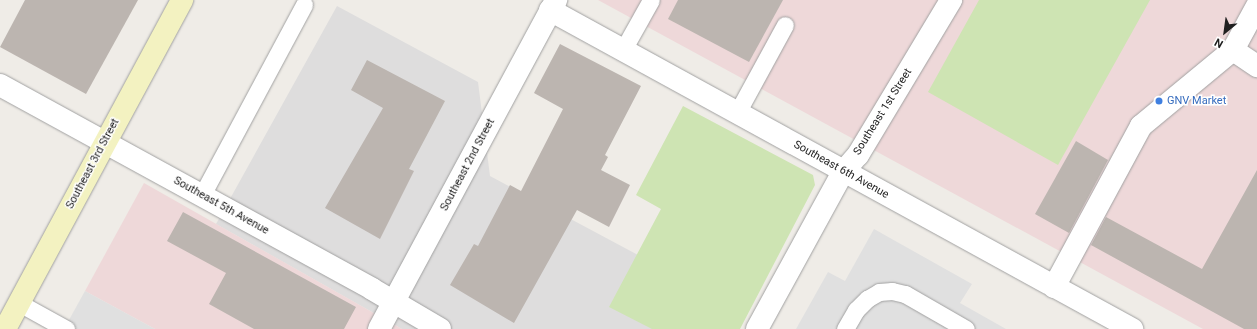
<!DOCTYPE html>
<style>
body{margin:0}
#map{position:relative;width:1257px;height:329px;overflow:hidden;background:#efece7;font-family:Roboto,sans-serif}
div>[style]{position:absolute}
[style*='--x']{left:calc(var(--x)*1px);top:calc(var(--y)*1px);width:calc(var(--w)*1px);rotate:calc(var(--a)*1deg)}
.residential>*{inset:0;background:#dedddd}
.commercial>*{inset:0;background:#eed8d9}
.grass>*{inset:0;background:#cee4b3}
.parking>*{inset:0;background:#e0e0e0}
.building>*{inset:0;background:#bcb5b0}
.roads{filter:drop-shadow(0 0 1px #a1a1a1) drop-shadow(0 0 1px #a1a1a1)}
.lane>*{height:17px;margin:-8.5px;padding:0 8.5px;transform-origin:8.5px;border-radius:8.5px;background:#fff}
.street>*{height:22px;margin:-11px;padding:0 11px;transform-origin:11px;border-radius:11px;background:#fff}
.secondary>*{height:22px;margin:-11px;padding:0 11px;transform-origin:11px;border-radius:11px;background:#f3f2c1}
.dots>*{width:11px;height:11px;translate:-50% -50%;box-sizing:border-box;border:2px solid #fff;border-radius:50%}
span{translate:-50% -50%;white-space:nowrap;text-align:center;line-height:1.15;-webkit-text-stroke:3px #fff;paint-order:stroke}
.shop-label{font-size:11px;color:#366cbe}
.left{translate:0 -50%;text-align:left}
.street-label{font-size:11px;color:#202020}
.north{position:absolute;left:1205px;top:12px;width:40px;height:40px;-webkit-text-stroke:3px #fff;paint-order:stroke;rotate:209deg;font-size:11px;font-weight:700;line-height:16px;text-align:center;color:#202020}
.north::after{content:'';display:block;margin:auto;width:14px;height:18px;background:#202020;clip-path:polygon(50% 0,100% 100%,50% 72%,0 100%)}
</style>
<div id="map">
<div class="residential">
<div style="clip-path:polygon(337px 6px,478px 82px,490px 176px,741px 310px,731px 329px,402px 329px,216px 224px)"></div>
</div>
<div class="commercial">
<div style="clip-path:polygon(598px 0,1257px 0,1257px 329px,1203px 329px)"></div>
<div style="clip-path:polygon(144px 183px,402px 329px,155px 329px,85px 291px)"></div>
</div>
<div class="grass">
<div style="clip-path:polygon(979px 0,1150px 0,1058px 165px,928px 92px)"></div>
<div style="clip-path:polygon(683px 106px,813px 175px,815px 185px,740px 329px,652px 329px,609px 307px,661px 209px,636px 195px)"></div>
</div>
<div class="parking">
<div style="clip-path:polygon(874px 229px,972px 284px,960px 303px,1006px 329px,796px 329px,828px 272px,845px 281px)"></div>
<div style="clip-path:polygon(85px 291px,155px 329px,64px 329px)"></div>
</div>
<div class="building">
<div style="clip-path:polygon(25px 0,138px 0,86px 94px,0 47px)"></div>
<div style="clip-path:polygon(678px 0,783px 0,749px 62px,668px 19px)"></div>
<div style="clip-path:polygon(560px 44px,641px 86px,605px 155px,608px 157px,601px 170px,630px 185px,609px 227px,577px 210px,514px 323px,450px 285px,474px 244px,478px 246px,510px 185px,521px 191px,563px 109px,534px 93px)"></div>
<div style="clip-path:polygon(367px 60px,445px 101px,409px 169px,414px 171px,380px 239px,325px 208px,383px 108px,351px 90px)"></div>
<div style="clip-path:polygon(1076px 141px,1108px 160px,1069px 233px,1035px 214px)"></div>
<div style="clip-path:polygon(1257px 170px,1257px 329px,1244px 329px,1091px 245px,1106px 217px,1202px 269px)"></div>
<div style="clip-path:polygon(183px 212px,356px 307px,344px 329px,254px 329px,209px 304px,226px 273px,167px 241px)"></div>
</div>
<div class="roads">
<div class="lane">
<div style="--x:623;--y:50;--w:57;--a:-60.8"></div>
<div style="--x:737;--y:113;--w:100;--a:-61.4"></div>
<div style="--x:202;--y:195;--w:216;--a:-61.8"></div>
<div style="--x:19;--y:303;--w:54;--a:29"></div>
<div style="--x:845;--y:329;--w:22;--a:-60"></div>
<div style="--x:856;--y:310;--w:16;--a:-45"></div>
<div style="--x:867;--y:299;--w:14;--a:-30"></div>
<div style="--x:879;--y:292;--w:13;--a:-4"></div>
<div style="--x:892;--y:291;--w:13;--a:13"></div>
<div style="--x:905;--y:294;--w:70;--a:29.8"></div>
</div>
<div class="street">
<div style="--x:550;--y:10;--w:664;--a:28.73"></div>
<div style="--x:1233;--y:50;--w:50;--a:-61.4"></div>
<div style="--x:0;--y:85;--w:424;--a:28.7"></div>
<div style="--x:372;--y:289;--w:79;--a:30.5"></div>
<div style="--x:1054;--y:287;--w:183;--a:-61.6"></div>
<div style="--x:1141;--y:126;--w:119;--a:-39.6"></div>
<div style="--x:1233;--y:50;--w:29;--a:34"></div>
<div style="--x:379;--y:329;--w:374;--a:-61.7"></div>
<div style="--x:757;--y:329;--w:179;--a:-61.3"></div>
<div style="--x:843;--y:172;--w:23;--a:-49"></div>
<div style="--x:858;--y:155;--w:181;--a:-59"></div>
</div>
<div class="secondary">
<div style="--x:5;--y:329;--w:374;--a:-61.7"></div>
</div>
</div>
<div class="dots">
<div style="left:1159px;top:101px;background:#3f7fe0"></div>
</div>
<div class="shop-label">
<span class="left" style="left:1167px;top:101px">GNV Market</span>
</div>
<div class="street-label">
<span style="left:883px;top:112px;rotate:-58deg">Southeast 1st Street</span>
<span style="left:93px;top:164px;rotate:-62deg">Southeast 3rd Street</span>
<span style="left:468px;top:165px;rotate:-62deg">Southeast 2nd Street</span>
<span style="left:841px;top:170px;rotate:29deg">Southeast 6th Avenue</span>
<span style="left:221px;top:206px;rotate:29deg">Southeast 5th Avenue</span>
</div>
<div class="north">N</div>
</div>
